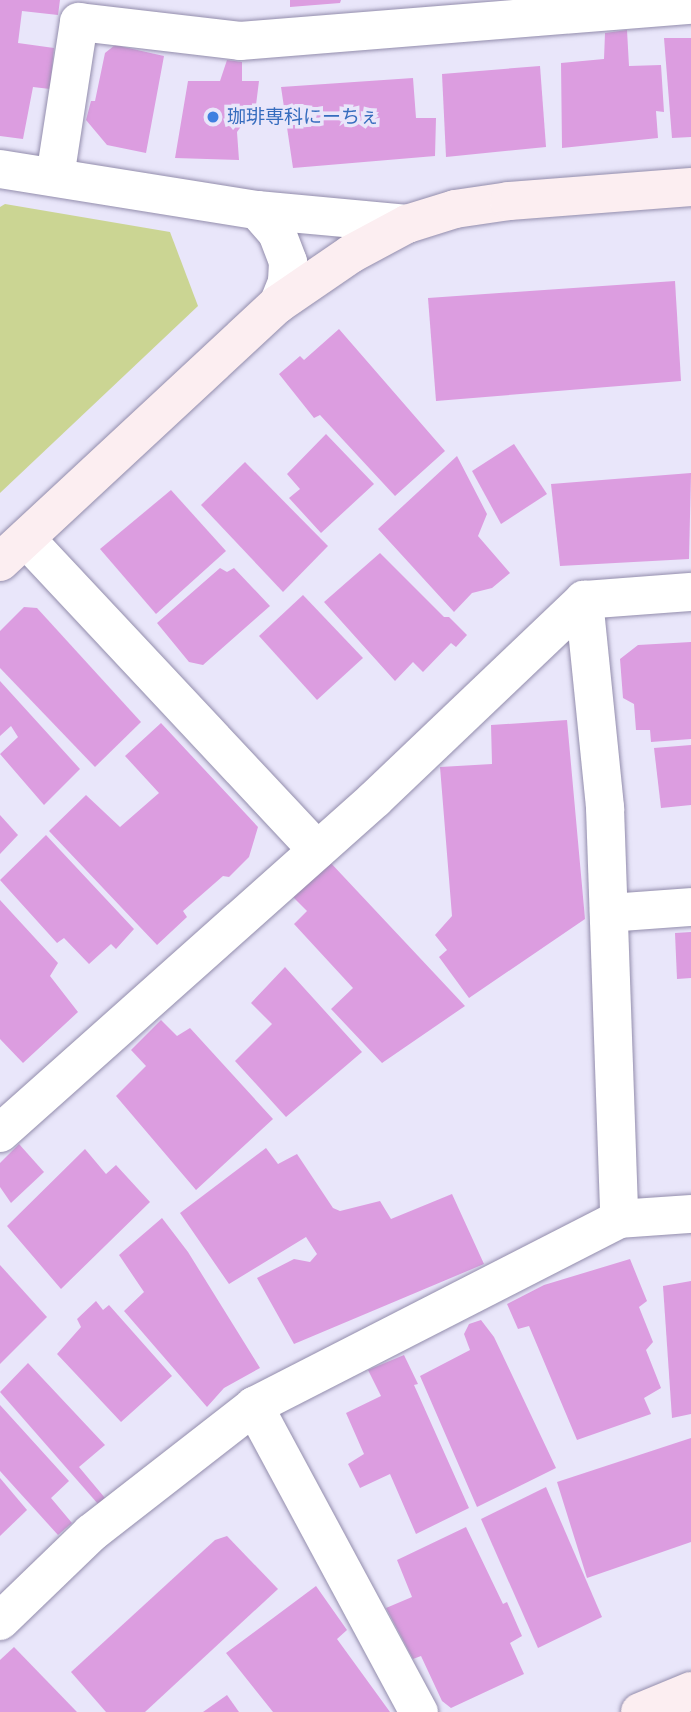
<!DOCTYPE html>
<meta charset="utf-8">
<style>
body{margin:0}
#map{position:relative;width:691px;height:1712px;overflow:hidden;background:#e9e6fa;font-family:"Crimson Pro","Noto Sans JP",serif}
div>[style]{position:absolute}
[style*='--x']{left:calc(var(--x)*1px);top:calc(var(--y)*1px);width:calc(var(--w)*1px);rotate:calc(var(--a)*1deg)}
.green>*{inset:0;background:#cbd593}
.building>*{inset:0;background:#dc9de0}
.roads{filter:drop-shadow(0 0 2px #938dac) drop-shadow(0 0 2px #938dac)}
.street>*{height:38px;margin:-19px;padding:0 19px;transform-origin:19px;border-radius:19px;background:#fff}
.secondary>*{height:38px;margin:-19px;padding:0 19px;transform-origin:19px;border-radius:19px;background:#fceef1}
.dots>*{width:19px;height:19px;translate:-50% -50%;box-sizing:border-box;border:4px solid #e9e6fa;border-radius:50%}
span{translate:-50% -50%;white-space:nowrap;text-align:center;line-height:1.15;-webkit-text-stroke:7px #e9e6fa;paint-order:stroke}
.shop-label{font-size:19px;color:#366cbe}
.left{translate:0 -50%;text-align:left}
</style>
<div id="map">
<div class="green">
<div style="clip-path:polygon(5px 204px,170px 232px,198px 306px,0 493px,0 207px)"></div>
</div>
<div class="building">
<div style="clip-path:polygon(0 0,60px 0,58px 15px,22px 11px,18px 43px,54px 48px,50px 89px,33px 87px,23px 139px,0 136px)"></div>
<div style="clip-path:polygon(290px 0,341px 0,340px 3px,290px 7px)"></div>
<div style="clip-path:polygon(627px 30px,629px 66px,661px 65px,664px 112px,656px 111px,658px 138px,562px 148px,561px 63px,604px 59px,605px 33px)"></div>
<div style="clip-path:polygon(664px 38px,691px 38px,691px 137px,672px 138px)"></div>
<div style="clip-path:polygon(115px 45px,164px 56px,146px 153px,107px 145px,86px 120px,91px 101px,95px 101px,105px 53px)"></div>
<div style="clip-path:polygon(227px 60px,242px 62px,242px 81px,259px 81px,256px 105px,237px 132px,239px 160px,175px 158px,188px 81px,220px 81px)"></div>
<div style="clip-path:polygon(540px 66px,546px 147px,446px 157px,442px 74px)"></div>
<div style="clip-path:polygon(413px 78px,416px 118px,436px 118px,435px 156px,293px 168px,281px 87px)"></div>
<div style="clip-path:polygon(675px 281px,681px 381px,436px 401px,428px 298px)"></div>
<div style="clip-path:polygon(339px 329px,445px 451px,395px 496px,320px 415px,314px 418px,279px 374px,300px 356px,304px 360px)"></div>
<div style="clip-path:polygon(326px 434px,374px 484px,321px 533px,289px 498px,300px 489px,287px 474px)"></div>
<div style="clip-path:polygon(514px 444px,547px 494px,501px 524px,472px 471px)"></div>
<div style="clip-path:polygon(457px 456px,487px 514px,478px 536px,510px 573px,492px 588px,472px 593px,454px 612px,378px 529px)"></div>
<div style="clip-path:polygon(245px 462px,328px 546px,283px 592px,201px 505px)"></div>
<div style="clip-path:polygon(691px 473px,689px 559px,560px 566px,551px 484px)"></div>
<div style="clip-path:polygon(171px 490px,226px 551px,156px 614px,100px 549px)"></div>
<div style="clip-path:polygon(380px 553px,444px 617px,449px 617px,467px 635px,456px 647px,451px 643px,423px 672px,413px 662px,395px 681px,324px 602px)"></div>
<div style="clip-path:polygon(220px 568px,227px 572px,234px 568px,270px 606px,203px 665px,189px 662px,157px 623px)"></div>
<div style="clip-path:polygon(303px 595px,363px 658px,317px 700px,259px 636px)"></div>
<div style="clip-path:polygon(24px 607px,37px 608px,141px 722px,95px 767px,0 668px,0 631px)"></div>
<div style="clip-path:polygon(691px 642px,691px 739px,651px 742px,650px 730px,636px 730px,634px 704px,623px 698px,620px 659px,638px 645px)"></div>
<div style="clip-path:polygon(0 681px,80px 769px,44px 805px,0 754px,18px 737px,11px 726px,0 736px)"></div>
<div style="clip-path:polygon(567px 720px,585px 919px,469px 998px,439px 957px,447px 950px,435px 935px,452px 916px,440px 767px,492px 764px,491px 725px)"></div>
<div style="clip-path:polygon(161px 723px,258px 827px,249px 857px,229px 877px,223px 876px,183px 911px,187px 917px,157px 945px,49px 831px,86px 795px,120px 827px,159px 793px,125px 756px)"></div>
<div style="clip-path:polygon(691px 745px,691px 805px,661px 808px,654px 748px)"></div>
<div style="clip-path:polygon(0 815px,18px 835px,0 854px)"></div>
<div style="clip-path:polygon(46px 835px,134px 929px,116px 949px,111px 944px,89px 964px,64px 938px,57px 943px,0 880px)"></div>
<div style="clip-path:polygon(328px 860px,465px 1006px,382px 1063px,331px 1009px,353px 988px,294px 924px,307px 911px,291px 895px)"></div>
<div style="clip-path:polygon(0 900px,58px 963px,50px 976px,78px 1012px,23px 1063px,0 1039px)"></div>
<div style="clip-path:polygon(691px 932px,691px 978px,677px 979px,675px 933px)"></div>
<div style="clip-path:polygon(285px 967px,362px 1052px,286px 1117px,235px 1061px,272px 1024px,251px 1003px)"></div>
<div style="clip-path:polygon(161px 1020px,177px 1036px,190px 1028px,273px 1119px,196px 1190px,116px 1096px,146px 1066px,131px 1050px)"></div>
<div style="clip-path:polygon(19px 1144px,44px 1172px,11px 1203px,0 1187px,0 1163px)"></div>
<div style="clip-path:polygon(266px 1148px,278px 1164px,297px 1154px,333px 1208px,340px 1211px,380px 1201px,391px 1219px,452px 1194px,484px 1264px,294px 1344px,257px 1278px,294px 1259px,310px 1262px,317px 1254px,306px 1237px,229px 1284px,180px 1213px)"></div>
<div style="clip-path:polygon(85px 1149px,106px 1174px,116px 1165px,150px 1202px,61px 1289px,7px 1226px)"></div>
<div style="clip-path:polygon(162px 1218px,188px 1252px,260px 1368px,224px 1388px,207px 1407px,124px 1311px,144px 1292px,119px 1255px)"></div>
<div style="clip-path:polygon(630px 1259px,647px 1301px,639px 1307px,653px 1342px,646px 1350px,661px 1388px,644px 1398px,651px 1414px,577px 1440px,529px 1326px,518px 1329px,507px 1304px,544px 1285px)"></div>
<div style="clip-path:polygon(0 1265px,47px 1317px,0 1364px)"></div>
<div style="clip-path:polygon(691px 1281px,691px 1414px,672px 1418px,663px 1286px)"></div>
<div style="clip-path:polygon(96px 1301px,103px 1310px,109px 1305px,172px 1376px,121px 1422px,57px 1354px,81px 1327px,77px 1319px)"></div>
<div style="clip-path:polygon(481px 1320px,494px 1337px,556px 1468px,477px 1507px,420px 1376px,470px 1350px,464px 1334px,469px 1324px)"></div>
<div style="clip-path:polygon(404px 1355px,418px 1384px,414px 1385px,469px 1508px,416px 1534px,390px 1474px,360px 1488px,348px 1464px,364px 1454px,346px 1413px,381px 1396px,368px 1370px)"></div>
<div style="clip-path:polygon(28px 1363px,105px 1445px,79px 1467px,105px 1498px,98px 1504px,0 1392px)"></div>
<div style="clip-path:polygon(0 1405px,69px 1481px,51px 1498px,72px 1523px,58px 1535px,0 1471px)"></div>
<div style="clip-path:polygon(691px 1438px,691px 1542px,587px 1578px,557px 1482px)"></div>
<div style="clip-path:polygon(0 1478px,27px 1510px,0 1536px)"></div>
<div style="clip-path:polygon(546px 1487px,602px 1617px,538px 1648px,481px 1519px)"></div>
<div style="clip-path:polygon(466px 1527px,503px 1604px,507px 1602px,522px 1636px,510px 1643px,524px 1674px,451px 1708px,442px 1701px,421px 1656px,413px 1659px,386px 1608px,412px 1597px,397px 1560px)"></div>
<div style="clip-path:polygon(227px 1536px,278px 1589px,145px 1712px,106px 1712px,71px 1672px,215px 1540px)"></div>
<div style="clip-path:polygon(316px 1586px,347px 1630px,337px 1639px,390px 1712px,273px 1712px,226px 1653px)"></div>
<div style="clip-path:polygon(14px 1647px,77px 1712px,0 1712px,0 1660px)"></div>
<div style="clip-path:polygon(227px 1695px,239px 1712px,203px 1712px)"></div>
</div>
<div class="roads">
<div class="street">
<div style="--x:0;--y:169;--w:260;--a:9.1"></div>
<div style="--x:257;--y:210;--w:151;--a:5.3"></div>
<div style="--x:55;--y:177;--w:157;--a:-81.2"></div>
<div style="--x:79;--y:22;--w:162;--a:6.7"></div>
<div style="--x:240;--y:41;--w:452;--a:-4.6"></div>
<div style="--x:257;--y:210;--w:30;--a:49"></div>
<div style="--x:277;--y:233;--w:31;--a:69"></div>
<div style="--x:288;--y:262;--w:20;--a:93"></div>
<div style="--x:287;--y:282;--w:24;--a:112"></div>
<div style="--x:26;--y:539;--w:426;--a:46.9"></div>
<div style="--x:584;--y:600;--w:209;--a:84.2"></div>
<div style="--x:605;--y:808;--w:411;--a:88"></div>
<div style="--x:609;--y:913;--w:82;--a:-4.2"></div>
<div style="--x:0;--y:1133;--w:502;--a:-41.69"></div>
<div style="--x:375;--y:799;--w:289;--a:-43.6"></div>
<div style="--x:584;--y:600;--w:107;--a:-4.3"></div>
<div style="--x:254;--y:1406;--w:348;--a:61.7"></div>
<div style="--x:0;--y:1621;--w:127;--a:-44"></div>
<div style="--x:91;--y:1533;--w:207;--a:-37.9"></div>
<div style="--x:254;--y:1406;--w:410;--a:-27.1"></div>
<div style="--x:619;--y:1219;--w:72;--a:-4"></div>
</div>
<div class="secondary">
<div style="--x:0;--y:562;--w:379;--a:-42.9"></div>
<div style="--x:278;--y:304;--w:88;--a:-34.4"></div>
<div style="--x:351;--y:254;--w:64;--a:-28.2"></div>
<div style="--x:407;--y:224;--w:50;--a:-17.4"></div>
<div style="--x:455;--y:209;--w:55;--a:-8.4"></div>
<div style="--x:509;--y:201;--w:183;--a:-4.4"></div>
<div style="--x:640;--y:1712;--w:55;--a:-22.4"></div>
</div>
</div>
<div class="dots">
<div style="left:213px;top:117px;background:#3f7fe0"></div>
</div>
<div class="shop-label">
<span class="left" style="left:227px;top:117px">珈琲専科にーちぇ</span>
</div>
</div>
